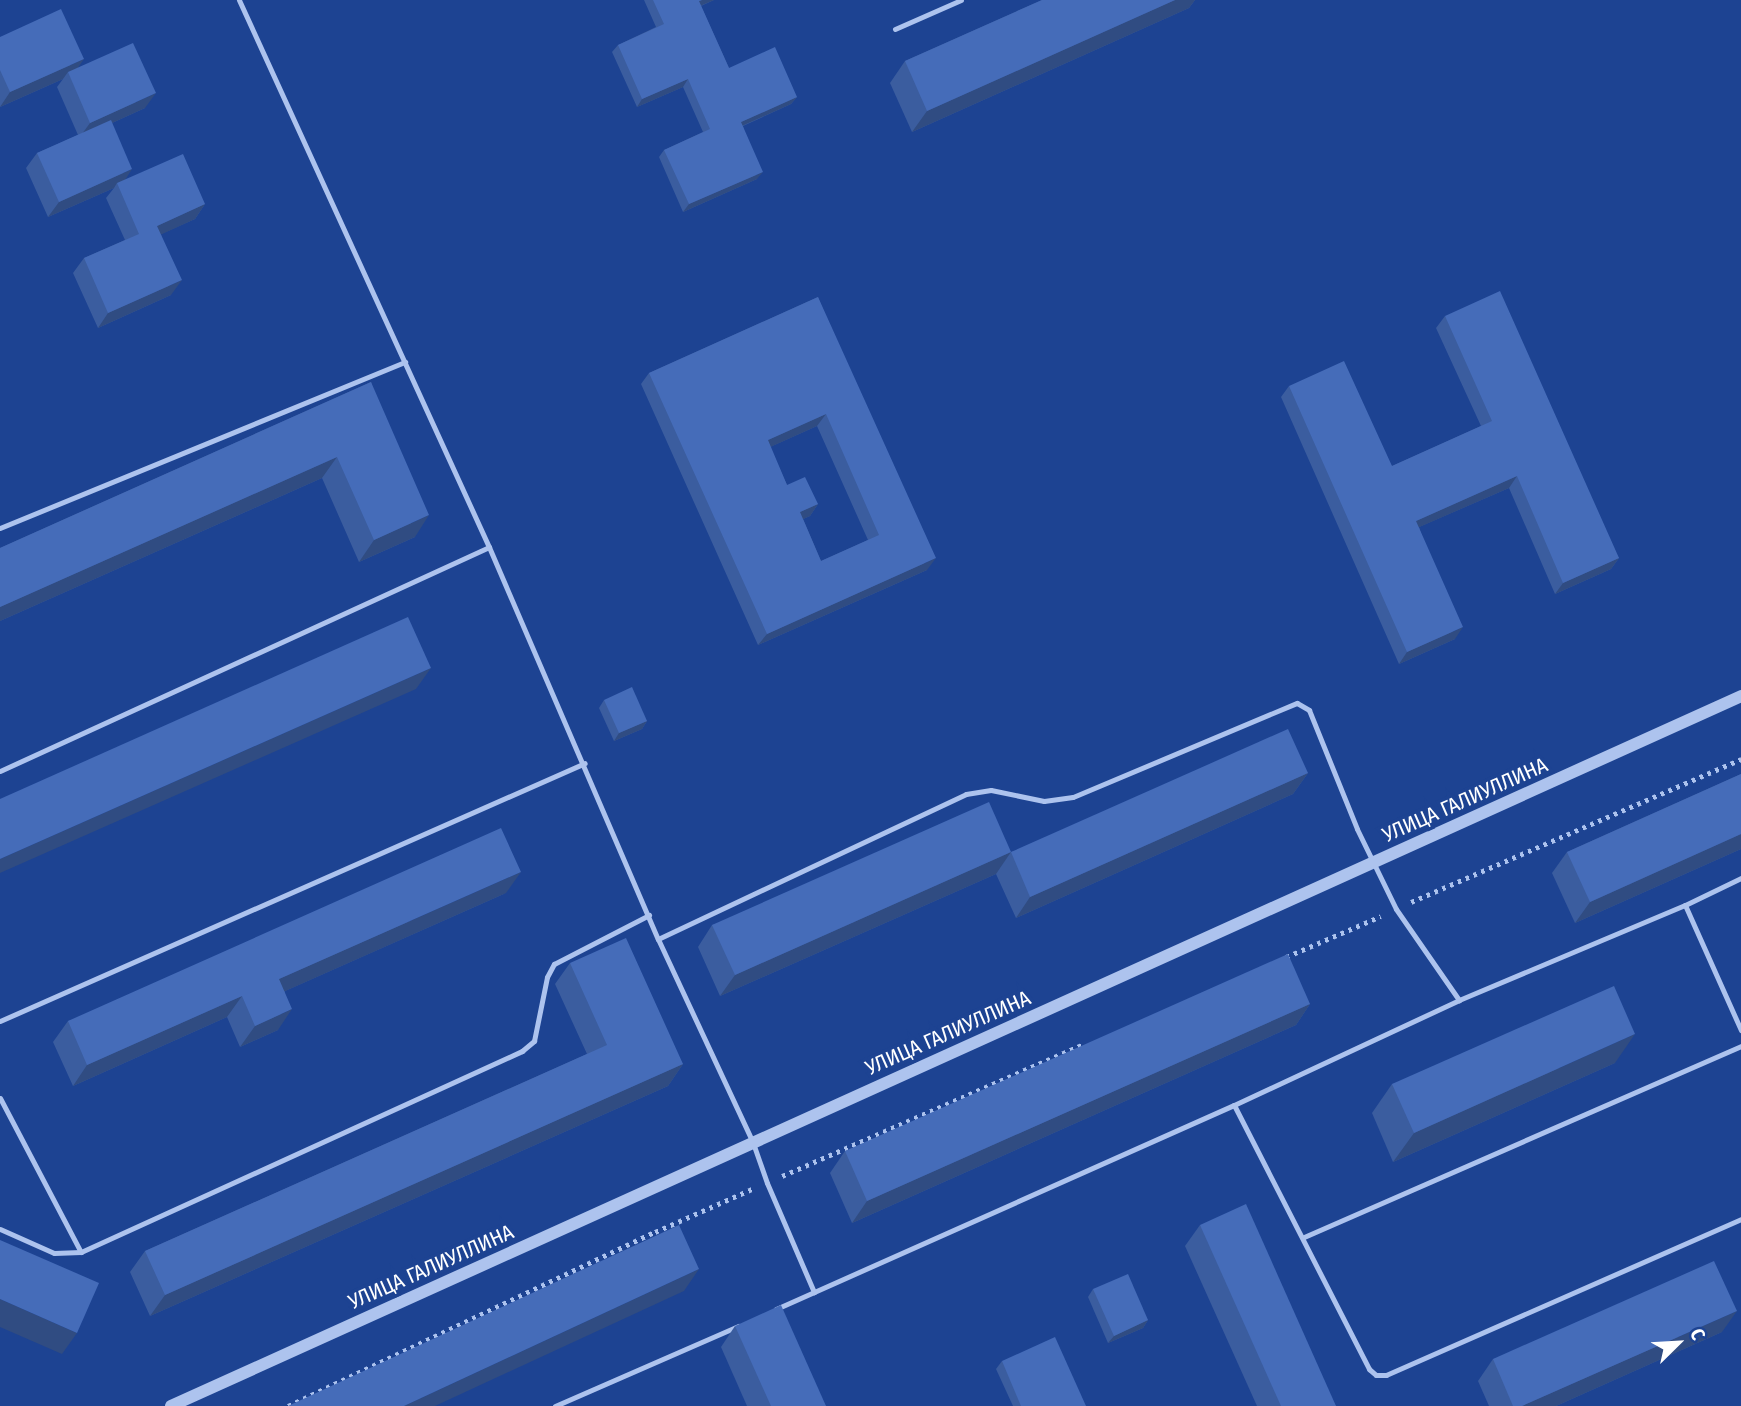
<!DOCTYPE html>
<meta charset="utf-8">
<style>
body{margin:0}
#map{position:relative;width:1741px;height:1406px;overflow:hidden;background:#1d4392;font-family:"Fira Sans Condensed",sans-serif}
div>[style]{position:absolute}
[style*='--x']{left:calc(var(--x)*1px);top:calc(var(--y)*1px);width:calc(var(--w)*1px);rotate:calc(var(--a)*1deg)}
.path>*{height:4.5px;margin-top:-2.25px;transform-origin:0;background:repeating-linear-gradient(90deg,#adc3ee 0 3.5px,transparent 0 8.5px)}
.service>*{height:5px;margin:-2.5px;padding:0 2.5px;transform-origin:2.5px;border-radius:2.5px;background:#adc3ee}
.tertiary>*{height:12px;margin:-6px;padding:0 6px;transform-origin:6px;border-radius:6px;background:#adc3ee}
.wall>*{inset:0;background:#3b5d9f}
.shaded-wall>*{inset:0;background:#304c82}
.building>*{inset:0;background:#456cb9}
span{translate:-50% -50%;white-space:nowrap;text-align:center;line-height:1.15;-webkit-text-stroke:7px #1d4392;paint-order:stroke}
.street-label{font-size:21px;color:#fff}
.north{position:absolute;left:1643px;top:1308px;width:70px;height:70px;-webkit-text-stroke:5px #1d4392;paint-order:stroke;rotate:66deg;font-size:19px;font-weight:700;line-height:28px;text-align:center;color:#fff}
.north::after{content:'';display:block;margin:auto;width:24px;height:32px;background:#fff;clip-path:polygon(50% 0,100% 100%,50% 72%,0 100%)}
</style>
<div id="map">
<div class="path">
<div style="--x:1411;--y:902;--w:360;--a:-23.4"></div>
<div style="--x:1286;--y:957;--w:103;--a:-23.3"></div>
<div style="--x:782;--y:1176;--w:327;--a:-23.6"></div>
<div style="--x:288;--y:1406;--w:406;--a:-25.4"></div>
<div style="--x:655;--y:1232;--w:106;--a:-23.9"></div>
</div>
<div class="service">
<div style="--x:239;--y:0;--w:601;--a:65.44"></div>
<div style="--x:489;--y:547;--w:427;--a:66.7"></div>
<div style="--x:658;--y:939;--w:225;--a:65"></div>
<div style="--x:753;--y:1143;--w:42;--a:70.7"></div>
<div style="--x:767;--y:1183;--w:119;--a:66.7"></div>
<div style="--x:895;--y:29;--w:72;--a:-23.7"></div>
<div style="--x:0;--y:528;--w:438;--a:-22.3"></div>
<div style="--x:0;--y:771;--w:538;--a:-24.61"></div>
<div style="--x:1741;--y:878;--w:62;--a:154.3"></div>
<div style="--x:1685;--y:905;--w:137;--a:65.9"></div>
<div style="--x:658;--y:939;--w:340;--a:-25.2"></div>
<div style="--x:966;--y:794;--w:25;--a:-9"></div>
<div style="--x:991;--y:790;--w:54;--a:11.7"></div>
<div style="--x:1044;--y:801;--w:29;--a:-8"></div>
<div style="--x:1073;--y:797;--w:243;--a:-22.8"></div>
<div style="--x:1297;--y:703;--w:14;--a:30"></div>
<div style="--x:1309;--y:710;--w:128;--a:68"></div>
<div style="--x:1357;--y:829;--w:89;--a:64"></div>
<div style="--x:1396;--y:909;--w:111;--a:55.3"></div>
<div style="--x:0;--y:1021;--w:639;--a:-23.8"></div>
<div style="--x:0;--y:1098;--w:174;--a:62.3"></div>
<div style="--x:81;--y:1252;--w:27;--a:178"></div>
<div style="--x:54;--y:1253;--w:59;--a:-156"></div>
<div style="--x:1234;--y:1105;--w:297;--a:62.9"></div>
<div style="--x:1369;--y:1369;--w:9;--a:41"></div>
<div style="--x:1376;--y:1375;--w:10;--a:0"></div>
<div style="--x:1386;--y:1375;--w:388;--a:-23.7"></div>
<div style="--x:1304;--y:1237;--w:477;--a:-23.6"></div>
<div style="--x:81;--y:1252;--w:485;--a:-24.5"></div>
<div style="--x:522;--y:1051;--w:16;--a:-40"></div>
<div style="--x:534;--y:1041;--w:65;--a:-78.5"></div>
<div style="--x:547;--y:977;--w:15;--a:-62"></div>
<div style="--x:554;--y:964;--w:107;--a:-27.3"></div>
<div style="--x:776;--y:1309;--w:501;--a:-24.01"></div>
<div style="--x:1234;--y:1105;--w:248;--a:-25"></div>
<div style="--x:1459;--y:1000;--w:245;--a:-22.8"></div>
<div style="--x:555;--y:1406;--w:200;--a:-23.6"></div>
</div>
<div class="tertiary">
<div style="--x:171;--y:1406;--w:1723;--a:-24.33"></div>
</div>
<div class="wall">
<div style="clip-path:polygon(644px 0,714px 0,701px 6px,729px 68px,797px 97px,791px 104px,743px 126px,757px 179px,683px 212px,659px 157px,664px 150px,703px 132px,683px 87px,637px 107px,612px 52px,618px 45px,656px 27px)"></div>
<div style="clip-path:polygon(1042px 0,1195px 0,1189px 8px,912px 132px,890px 83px,905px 61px)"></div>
<div style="clip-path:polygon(0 37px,78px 68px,145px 108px,112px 123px,125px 180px,205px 204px,195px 219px,161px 234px,171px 295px,98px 328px,73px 273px,84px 258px,125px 240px,106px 198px,114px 188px,48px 217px,26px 168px,37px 153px,78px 135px,57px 87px,63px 79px,0 107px)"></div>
<div style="clip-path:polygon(evenodd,818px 297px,927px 570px,758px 645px,641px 384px,649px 373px,818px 297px,817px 426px,868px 540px,821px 561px,803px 519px,810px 516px,818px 504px,787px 485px,770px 447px,817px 426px)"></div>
<div style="clip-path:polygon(1445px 316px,1619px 558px,1611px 569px,1555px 594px,1509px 488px,1419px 527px,1455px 639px,1399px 664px,1281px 397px,1289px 386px,1392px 466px,1481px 426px,1436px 328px)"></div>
<div style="clip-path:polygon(371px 382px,415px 537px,359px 562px,322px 478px,0 621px,0 548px)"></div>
<div style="clip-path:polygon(604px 700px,647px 721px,642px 729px,614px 741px,599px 708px)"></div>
<div style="clip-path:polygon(1308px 773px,1293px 794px,1016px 918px,996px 874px,720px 996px,698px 947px,712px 925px,1011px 852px)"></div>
<div style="clip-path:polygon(1741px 774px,1741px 849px,1575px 923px,1552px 873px,1567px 852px)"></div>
<div style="clip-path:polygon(506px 893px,285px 991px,278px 1030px,240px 1047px,227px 1017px,73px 1086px,53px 1042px,68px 1021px)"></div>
<div style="clip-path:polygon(570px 963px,683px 1064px,668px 1086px,150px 1316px,130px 1272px,145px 1251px,587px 1054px,555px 984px)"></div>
<div style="clip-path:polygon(1310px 1004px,1296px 1025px,852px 1223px,830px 1173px,845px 1151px)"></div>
<div style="clip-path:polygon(1615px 1063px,1393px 1162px,1372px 1113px,1392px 1084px)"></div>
<div style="clip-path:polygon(1200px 1225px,1336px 1406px,1257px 1406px,1185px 1246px)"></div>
<div style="clip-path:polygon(1093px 1289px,1148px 1320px,1143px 1328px,1108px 1343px,1088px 1297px)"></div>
<div style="clip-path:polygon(735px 1326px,826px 1406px,747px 1406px,721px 1347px)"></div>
<div style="clip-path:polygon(1722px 1332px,1556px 1406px,1489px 1406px,1478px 1381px,1493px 1359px)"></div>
<div style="clip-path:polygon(1002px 1361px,1086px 1406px,1013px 1406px,996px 1369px)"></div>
</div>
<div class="shaded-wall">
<div style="clip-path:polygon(702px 0,714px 0,693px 9px,699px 1px)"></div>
<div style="clip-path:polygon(1175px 0,1195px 0,1189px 8px,912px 132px,927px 111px)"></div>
<div style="clip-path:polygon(84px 59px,73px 75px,68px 72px,63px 79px,0 107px,10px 92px)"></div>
<div style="clip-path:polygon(688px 79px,683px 87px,637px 107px,642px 99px)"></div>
<div style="clip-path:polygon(156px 93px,145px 108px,79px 138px,90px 123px)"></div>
<div style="clip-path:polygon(797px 97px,791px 104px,735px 129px,741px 122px)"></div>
<div style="clip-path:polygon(132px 169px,122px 185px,117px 183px,114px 188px,48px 217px,59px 202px)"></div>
<div style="clip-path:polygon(763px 172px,757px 179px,683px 212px,689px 204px)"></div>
<div style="clip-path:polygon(205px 204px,195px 219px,147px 241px,157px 226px)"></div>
<div style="clip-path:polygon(182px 280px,171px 295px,98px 328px,108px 313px)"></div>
<div style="clip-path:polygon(826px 414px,817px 426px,759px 452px,768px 440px)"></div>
<div style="clip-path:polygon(337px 457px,322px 478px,0 621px,0 607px)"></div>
<div style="clip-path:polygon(1517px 476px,1509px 488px,1408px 532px,1416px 521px)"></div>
<div style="clip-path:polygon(818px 504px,810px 516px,792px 524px,800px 512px)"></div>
<div style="clip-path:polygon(429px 515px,415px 537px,359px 562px,374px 540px)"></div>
<div style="clip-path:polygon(936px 558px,927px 570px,758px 645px,767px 634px)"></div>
<div style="clip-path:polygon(1619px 558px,1611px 569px,1555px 594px,1563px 583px)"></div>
<div style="clip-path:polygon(1463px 627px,1455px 639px,1399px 664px,1407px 652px)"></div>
<div style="clip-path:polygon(431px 668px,416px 689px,0 873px,0 859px)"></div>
<div style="clip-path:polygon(647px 721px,642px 729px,614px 741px,619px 733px)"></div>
<div style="clip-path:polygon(1308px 773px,1293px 794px,1016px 918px,1030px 897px)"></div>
<div style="clip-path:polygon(1741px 834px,1741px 849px,1575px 923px,1590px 902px)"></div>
<div style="clip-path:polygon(1011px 852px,996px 874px,720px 996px,735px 975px)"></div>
<div style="clip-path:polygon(521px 872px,506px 893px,265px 1000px,279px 979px)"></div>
<div style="clip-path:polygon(242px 996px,227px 1017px,73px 1086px,87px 1065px)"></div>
<div style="clip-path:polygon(1310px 1004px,1296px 1025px,852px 1223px,867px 1201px)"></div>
<div style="clip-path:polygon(292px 1009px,278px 1030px,240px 1047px,255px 1026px)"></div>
<div style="clip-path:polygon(1635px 1034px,1615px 1063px,1393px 1162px,1414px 1133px)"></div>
<div style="clip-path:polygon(683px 1064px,668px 1086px,150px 1316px,165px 1295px)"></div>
<div style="clip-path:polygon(699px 1269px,684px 1291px,435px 1406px,404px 1406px)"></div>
<div style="clip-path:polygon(0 1299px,77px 1333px,62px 1354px,0 1327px)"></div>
<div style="clip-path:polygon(1737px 1311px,1722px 1332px,1556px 1406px,1522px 1406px)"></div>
<div style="clip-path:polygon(1148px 1320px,1143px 1328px,1108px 1343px,1114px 1336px)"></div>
</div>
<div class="building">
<div style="clip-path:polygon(653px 0,702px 0,699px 1px,729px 68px,775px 47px,797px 97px,741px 122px,763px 172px,689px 204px,664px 150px,710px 129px,688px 79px,642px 99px,618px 45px,664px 24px)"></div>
<div style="clip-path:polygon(1042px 0,1175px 0,927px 111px,905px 61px)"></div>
<div style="clip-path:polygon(61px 9px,84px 59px,10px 92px,0 70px,0 37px)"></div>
<div style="clip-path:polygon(133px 43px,156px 93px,90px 123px,68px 72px)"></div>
<div style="clip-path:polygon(111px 120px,132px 169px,59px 202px,37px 153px)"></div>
<div style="clip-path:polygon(183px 154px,205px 204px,157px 226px,182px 280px,108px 313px,84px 258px,139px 234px,117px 183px)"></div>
<div style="clip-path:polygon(1500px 291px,1619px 558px,1563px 583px,1517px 476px,1416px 521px,1463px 627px,1407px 652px,1289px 386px,1344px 361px,1392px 466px,1492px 421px,1445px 316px)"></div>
<div style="clip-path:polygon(evenodd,818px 297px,936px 558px,767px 634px,649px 373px,818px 297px,826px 414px,879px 535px,821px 561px,800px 512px,818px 504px,805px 477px,787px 485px,768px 440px,826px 414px)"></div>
<div style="clip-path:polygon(371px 382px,429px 515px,374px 540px,337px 457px,0 607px,0 548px)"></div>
<div style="clip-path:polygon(408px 617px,431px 668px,0 859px,0 799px)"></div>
<div style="clip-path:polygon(632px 687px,647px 721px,619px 733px,604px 700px)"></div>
<div style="clip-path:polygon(1288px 729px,1308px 773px,1030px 897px,1011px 852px)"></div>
<div style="clip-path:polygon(1741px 774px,1741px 834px,1590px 902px,1567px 852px)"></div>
<div style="clip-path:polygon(989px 802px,1011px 852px,735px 975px,712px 925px)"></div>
<div style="clip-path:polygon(501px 828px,521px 872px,279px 979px,292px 1009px,255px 1026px,242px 996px,87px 1065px,68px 1021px)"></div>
<div style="clip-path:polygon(626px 938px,683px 1064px,165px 1295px,145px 1251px,607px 1045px,570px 963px)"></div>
<div style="clip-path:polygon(1288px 954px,1310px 1004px,867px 1201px,845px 1151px)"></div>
<div style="clip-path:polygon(1614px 986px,1635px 1034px,1414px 1133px,1392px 1084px)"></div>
<div style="clip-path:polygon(1246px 1204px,1336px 1406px,1281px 1406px,1200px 1225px)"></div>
<div style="clip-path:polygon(679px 1225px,699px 1269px,404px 1406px,288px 1406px)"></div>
<div style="clip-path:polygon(0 1240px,99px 1283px,77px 1333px,0 1299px)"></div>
<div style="clip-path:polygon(1714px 1261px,1737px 1311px,1522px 1406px,1513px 1406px,1493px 1359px)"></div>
<div style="clip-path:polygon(1128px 1274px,1148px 1320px,1114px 1336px,1093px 1289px)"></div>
<div style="clip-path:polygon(781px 1305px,826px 1406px,771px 1406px,735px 1326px)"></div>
<div style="clip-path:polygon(1055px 1337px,1086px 1406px,1021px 1406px,1002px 1361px)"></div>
</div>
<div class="street-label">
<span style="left:1465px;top:800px;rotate:-24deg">УЛИЦА ГАЛИУЛЛИНА</span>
<span style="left:948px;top:1033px;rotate:-24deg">УЛИЦА ГАЛИУЛЛИНА</span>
<span style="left:431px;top:1267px;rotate:-24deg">УЛИЦА ГАЛИУЛЛИНА</span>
</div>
<div class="north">С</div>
</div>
